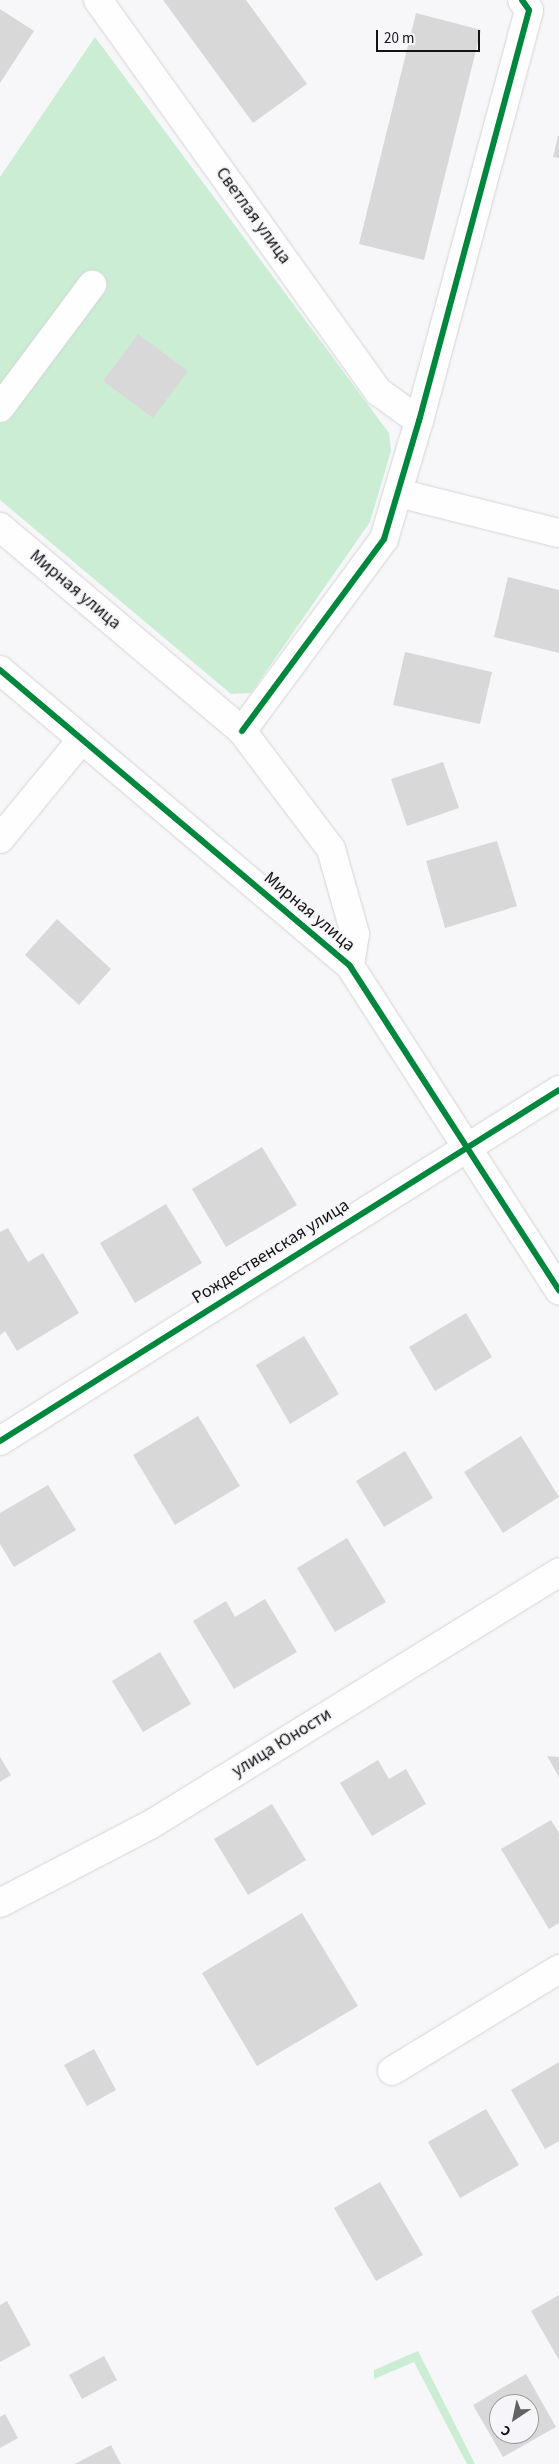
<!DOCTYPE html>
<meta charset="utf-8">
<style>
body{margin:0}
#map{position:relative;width:559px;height:2464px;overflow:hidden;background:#f7f7f9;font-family:"Source Sans 3",sans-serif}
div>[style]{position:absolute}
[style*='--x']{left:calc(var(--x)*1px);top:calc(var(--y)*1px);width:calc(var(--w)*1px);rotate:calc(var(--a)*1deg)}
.green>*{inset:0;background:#cbedd4}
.building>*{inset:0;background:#d8d8d8}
.roads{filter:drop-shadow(0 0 1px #d4d4d6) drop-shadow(0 0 1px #d4d4d6)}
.minor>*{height:28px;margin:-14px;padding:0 14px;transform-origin:14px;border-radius:14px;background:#fefefe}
.cycleway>*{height:6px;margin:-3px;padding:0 3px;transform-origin:3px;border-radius:3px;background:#00873e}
span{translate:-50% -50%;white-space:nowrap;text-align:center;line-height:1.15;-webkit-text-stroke:4px #f6f6fa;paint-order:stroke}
.street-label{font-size:18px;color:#131314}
.north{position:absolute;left:489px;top:2394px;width:50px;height:50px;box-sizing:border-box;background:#f6f6fa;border:1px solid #9b9b9e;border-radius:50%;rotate:214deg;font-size:14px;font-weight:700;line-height:20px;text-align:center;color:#131314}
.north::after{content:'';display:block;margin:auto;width:18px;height:22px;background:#636364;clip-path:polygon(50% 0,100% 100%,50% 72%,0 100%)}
.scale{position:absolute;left:376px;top:30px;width:104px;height:22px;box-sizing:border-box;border:2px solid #131314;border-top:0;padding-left:6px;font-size:15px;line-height:18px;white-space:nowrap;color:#131314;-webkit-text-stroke:4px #f6f6fa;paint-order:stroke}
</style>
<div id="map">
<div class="green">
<div style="clip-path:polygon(95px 37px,389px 433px,391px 451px,370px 522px,251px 693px,231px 694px,0 500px,0 177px)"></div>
<div style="clip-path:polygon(418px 2351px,475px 2464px,467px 2464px,414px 2362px,374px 2379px,374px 2370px)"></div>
</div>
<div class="building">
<div style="clip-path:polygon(163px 0,246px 0,307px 84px,253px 123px)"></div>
<div style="clip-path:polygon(0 9px,34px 31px,0 83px)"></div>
<div style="clip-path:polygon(416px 13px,481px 30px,424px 260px,359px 244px)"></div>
<div style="clip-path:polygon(558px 136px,559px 136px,559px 158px,553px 157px)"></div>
<div style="clip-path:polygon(138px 334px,188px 371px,153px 418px,103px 381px)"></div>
<div style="clip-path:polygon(508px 577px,559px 590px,559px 653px,494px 637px)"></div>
<div style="clip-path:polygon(405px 652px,492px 672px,480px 724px,393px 705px)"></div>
<div style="clip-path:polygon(443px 762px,459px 808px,407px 826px,391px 779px)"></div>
<div style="clip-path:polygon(497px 841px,517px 906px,445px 928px,426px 861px)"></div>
<div style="clip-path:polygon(57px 919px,111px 969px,79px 1005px,25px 955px)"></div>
<div style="clip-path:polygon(262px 1147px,297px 1205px,226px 1247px,192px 1189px)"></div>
<div style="clip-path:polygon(166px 1204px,202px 1263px,135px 1303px,100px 1243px)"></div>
<div style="clip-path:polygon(8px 1228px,28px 1262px,43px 1253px,79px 1313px,17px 1351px,5px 1331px,0 1335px,0 1232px)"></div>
<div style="clip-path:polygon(466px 1313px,492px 1357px,435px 1391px,409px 1347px)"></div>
<div style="clip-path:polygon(304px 1336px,339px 1394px,290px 1424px,256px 1365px)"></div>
<div style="clip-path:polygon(198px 1416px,240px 1486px,175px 1525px,133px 1455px)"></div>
<div style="clip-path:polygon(521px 1436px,559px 1497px,503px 1533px,464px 1472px)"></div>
<div style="clip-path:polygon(405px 1451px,433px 1498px,384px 1527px,356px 1481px)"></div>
<div style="clip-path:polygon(48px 1485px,76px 1530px,14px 1567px,0 1544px,0 1513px)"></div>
<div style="clip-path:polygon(347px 1538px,386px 1602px,335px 1632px,297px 1568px)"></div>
<div style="clip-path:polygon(265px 1599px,297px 1652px,234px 1689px,193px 1621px,226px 1601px,235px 1617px)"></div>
<div style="clip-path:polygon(160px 1652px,191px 1704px,143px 1732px,112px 1681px)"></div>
<div style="clip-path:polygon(547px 1756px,559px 1757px,559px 1777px)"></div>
<div style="clip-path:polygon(0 1757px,11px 1775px,0 1782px)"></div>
<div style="clip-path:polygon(378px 1760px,389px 1779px,406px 1769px,426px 1804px,372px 1836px,340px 1783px)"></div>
<div style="clip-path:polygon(272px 1804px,306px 1860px,248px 1895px,214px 1839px)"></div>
<div style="clip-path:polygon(551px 1820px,559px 1833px,559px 1923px,549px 1929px,501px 1849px)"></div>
<div style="clip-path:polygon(302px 1913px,358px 2006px,257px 2066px,202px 1973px)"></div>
<div style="clip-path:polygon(94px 2049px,116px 2090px,87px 2106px,64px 2065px)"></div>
<div style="clip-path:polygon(559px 2062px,559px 2141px,545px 2149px,511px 2090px)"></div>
<div style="clip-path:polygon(486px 2109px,519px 2165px,460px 2198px,428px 2142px)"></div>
<div style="clip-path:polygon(380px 2182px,423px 2255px,376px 2281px,334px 2208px)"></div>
<div style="clip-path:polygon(559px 2295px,559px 2360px,531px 2311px)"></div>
<div style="clip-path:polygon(7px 2301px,31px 2345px,0 2362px,0 2305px)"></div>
<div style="clip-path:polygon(104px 2356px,117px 2380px,82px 2399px,69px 2375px)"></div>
<div style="clip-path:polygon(evenodd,526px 2374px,556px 2427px,503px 2457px,473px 2405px,526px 2374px,499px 2404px,529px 2404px,529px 2434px,499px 2434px,499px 2404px)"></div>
<div style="clip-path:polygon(5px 2414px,18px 2438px,0 2448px,0 2417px)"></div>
<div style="clip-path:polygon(111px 2445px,121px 2464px,75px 2464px)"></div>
</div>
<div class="roads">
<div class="minor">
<div style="--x:98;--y:0;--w:482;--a:54.4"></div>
<div style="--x:379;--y:392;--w:49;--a:35.9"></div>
<div style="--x:0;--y:408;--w:154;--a:-53.2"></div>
<div style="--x:398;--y:493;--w:166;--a:14"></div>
<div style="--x:0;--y:527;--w:317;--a:40.1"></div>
<div style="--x:242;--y:731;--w:148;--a:53"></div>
<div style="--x:331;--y:849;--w:88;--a:74.2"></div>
<div style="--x:355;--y:934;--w:32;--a:99"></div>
<div style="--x:0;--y:670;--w:458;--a:40.2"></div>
<div style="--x:350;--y:966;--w:386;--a:57.2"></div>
<div style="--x:242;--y:731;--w:239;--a:-53.5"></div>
<div style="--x:384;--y:539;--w:123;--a:-73.5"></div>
<div style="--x:419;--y:421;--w:425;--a:-75"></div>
<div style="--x:529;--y:10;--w:12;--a:-125"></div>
<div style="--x:0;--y:839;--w:129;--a:-50.6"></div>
<div style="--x:0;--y:1441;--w:660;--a:-32.12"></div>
<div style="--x:0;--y:1903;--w:169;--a:-27.5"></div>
<div style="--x:150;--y:1825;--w:481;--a:-31.7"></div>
<div style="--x:392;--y:2071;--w:196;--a:-31.4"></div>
</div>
</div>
<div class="cycleway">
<div style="--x:0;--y:670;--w:458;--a:40.2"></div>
<div style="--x:350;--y:966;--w:386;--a:57.2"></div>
<div style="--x:242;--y:731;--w:239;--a:-53.5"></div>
<div style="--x:384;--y:539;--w:123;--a:-73.5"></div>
<div style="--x:419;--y:421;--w:425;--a:-75"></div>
<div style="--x:529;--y:10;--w:12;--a:-125"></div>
<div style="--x:0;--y:1441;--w:660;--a:-32.12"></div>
</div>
<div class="street-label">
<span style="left:253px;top:216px;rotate:54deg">Светлая улица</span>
<span style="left:75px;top:590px;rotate:40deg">Мирная улица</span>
<span style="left:309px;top:912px;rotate:40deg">Мирная улица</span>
<span style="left:271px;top:1252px;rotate:-32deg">Рождественская улица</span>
<span style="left:282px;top:1743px;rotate:-32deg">улица Юности</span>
</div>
<div class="north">С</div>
<div class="scale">20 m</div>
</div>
